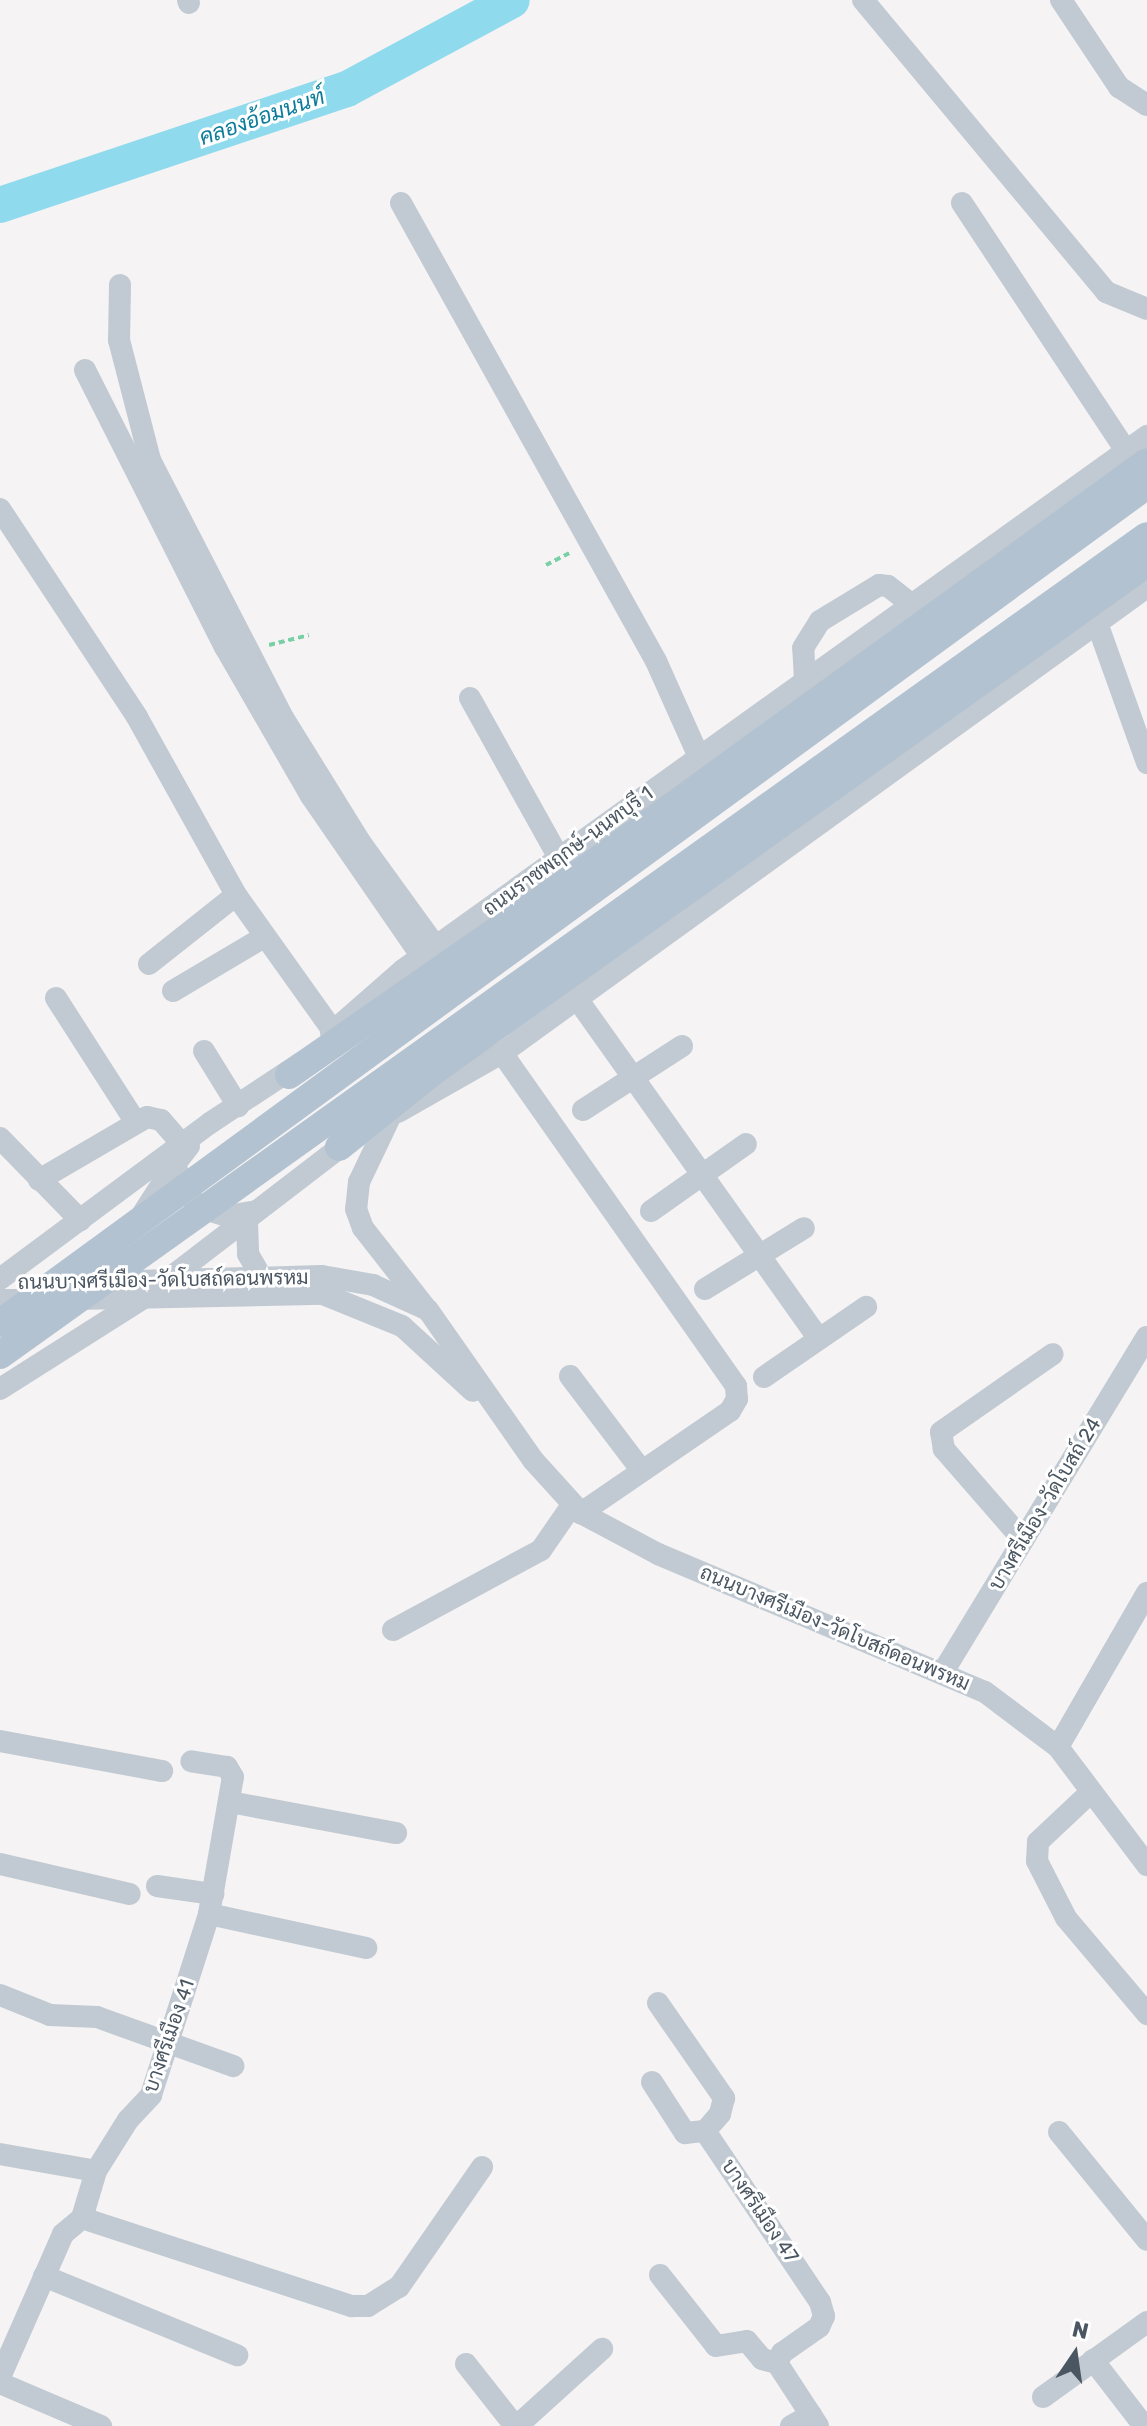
<!DOCTYPE html>
<meta charset="utf-8">
<style>
body{margin:0}
#map{position:relative;width:1147px;height:2426px;overflow:hidden;background:#f5f3f3;font-family:Rubik,Sarabun,sans-serif}
div>[style]{position:absolute}
[style*='--x']{left:calc(var(--x)*1px);top:calc(var(--y)*1px);width:calc(var(--w)*1px);rotate:calc(var(--a)*1deg)}
.river>*{height:36px;margin:-18px;padding:0 18px;transform-origin:18px;border-radius:18px;background:#90daee}
.path>*{height:4px;margin-top:-2px;transform-origin:0;background:repeating-linear-gradient(90deg,#7ad0a6 0 6px,transparent 0 10px)}
.minor>*{height:22px;margin:-11px;padding:0 11px;transform-origin:11px;border-radius:11px;background:#c1cad2}
.major>*{height:28px;margin:-14px;padding:0 14px;transform-origin:14px;border-radius:14px;background:#b3c2d1}
.major-bridge>*{height:28px;margin:-14px;padding:0 14px;transform-origin:14px;border-radius:14px;background:#b3c2d1}
span{translate:-50% -50%;white-space:nowrap;text-align:center;line-height:1.15;-webkit-text-stroke:6px #fff;paint-order:stroke}
.street-label{font-size:20px;color:#4a5661}
.water-label{font-size:22px;color:#0c7c9b;font-style:italic}
.north{position:absolute;left:1035px;top:2314px;width:80px;height:80px;-webkit-text-stroke:6px #fff;paint-order:stroke;rotate:13deg;font-size:22px;font-weight:700;line-height:32px;text-align:center;color:#4a5661}
.north::after{content:'';display:block;margin:auto;width:28px;height:36px;background:#4a5661;clip-path:polygon(50% 0,100% 100%,50% 72%,0 100%)}
</style>
<div id="map">
<div class="river">
<div style="--x:0;--y:205;--w:366;--a:-18.5"></div>
<div style="--x:347;--y:89;--w:187;--a:-28.3"></div>
</div>
<div class="path">
<div style="--x:546;--y:565;--w:29;--a:-27"></div>
<div style="--x:269;--y:645;--w:41;--a:-14"></div>
</div>
<div class="minor">
<div style="--x:188;--y:0;--w:3;--a:72"></div>
<div style="--x:863;--y:0;--w:380;--a:50.2"></div>
<div style="--x:1106;--y:292;--w:44;--a:22.5"></div>
<div style="--x:1061;--y:0;--w:105;--a:56.3"></div>
<div style="--x:1119;--y:87;--w:33;--a:33"></div>
<div style="--x:401;--y:203;--w:524;--a:60.89"></div>
<div style="--x:656;--y:661;--w:105;--a:65.9"></div>
<div style="--x:962;--y:203;--w:297;--a:56.5"></div>
<div style="--x:120;--y:285;--w:55;--a:91"></div>
<div style="--x:119;--y:340;--w:124;--a:75.5"></div>
<div style="--x:150;--y:460;--w:288;--a:62.7"></div>
<div style="--x:282;--y:716;--w:148;--a:58.2"></div>
<div style="--x:360;--y:842;--w:130;--a:54.1"></div>
<div style="--x:85;--y:370;--w:310;--a:63.2"></div>
<div style="--x:225;--y:647;--w:172;--a:60"></div>
<div style="--x:311;--y:796;--w:196;--a:55.4"></div>
<div style="--x:0;--y:509;--w:249;--a:56.6"></div>
<div style="--x:137;--y:717;--w:204;--a:60.9"></div>
<div style="--x:236;--y:895;--w:167;--a:54.5"></div>
<div style="--x:1097;--y:623;--w:149;--a:70.3"></div>
<div style="--x:805;--y:681;--w:33;--a:-93"></div>
<div style="--x:803;--y:648;--w:32;--a:-58"></div>
<div style="--x:820;--y:621;--w:69;--a:-31.4"></div>
<div style="--x:879;--y:585;--w:9;--a:6"></div>
<div style="--x:888;--y:586;--w:31;--a:38"></div>
<div style="--x:470;--y:698;--w:183;--a:60.9"></div>
<div style="--x:149;--y:964;--w:111;--a:-38.4"></div>
<div style="--x:173;--y:991;--w:106;--a:-30.7"></div>
<div style="--x:56;--y:998;--w:146;--a:57.3"></div>
<div style="--x:578;--y:1000;--w:416;--a:54.6"></div>
<div style="--x:331;--y:1033;--w:96;--a:-41.2"></div>
<div style="--x:403;--y:970;--w:916;--a:-35.67"></div>
<div style="--x:204;--y:1051;--w:65;--a:58.3"></div>
<div style="--x:502;--y:1053;--w:407;--a:54.9"></div>
<div style="--x:736;--y:1386;--w:13;--a:86"></div>
<div style="--x:737;--y:1399;--w:14;--a:120"></div>
<div style="--x:730;--y:1411;--w:181;--a:145.6"></div>
<div style="--x:583;--y:1110;--w:118;--a:-32.9"></div>
<div style="--x:398;--y:1112;--w:120;--a:-29.6"></div>
<div style="--x:502;--y:1053;--w:796;--a:-35.85"></div>
<div style="--x:390;--y:1117;--w:72;--a:115.5"></div>
<div style="--x:359;--y:1182;--w:27;--a:96"></div>
<div style="--x:356;--y:1209;--w:20;--a:70"></div>
<div style="--x:363;--y:1228;--w:100;--a:51.9"></div>
<div style="--x:0;--y:1138;--w:115;--a:45.7"></div>
<div style="--x:189;--y:1146;--w:23;--a:128"></div>
<div style="--x:175;--y:1164;--w:28;--a:72"></div>
<div style="--x:184;--y:1191;--w:24;--a:45"></div>
<div style="--x:201;--y:1208;--w:28;--a:17"></div>
<div style="--x:228;--y:1216;--w:29;--a:-10"></div>
<div style="--x:39;--y:1180;--w:125;--a:-30.3"></div>
<div style="--x:147;--y:1117;--w:14;--a:12"></div>
<div style="--x:161;--y:1120;--w:32;--a:49"></div>
<div style="--x:651;--y:1211;--w:116;--a:-35.2"></div>
<div style="--x:140;--y:1218;--w:64;--a:-57.1"></div>
<div style="--x:247;--y:1222;--w:32;--a:88"></div>
<div style="--x:248;--y:1254;--w:24;--a:60"></div>
<div style="--x:0;--y:1279;--w:262;--a:-36.6"></div>
<div style="--x:210;--y:1123;--w:109;--a:-33.4"></div>
<div style="--x:97;--y:1282;--w:225;--a:-1.5"></div>
<div style="--x:322;--y:1276;--w:52;--a:10"></div>
<div style="--x:373;--y:1285;--w:60;--a:24.4"></div>
<div style="--x:428;--y:1310;--w:183;--a:55"></div>
<div style="--x:533;--y:1460;--w:72;--a:47.8"></div>
<div style="--x:581;--y:1513;--w:87;--a:28"></div>
<div style="--x:658;--y:1554;--w:355;--a:22.9"></div>
<div style="--x:985;--y:1692;--w:91;--a:37"></div>
<div style="--x:1058;--y:1747;--w:148;--a:53"></div>
<div style="--x:705;--y:1289;--w:116;--a:-31.6"></div>
<div style="--x:76;--y:1299;--w:247;--a:-1.2"></div>
<div style="--x:323;--y:1294;--w:85;--a:22.1"></div>
<div style="--x:402;--y:1326;--w:96;--a:42.5"></div>
<div style="--x:0;--y:1300;--w:37;--a:0"></div>
<div style="--x:570;--y:1376;--w:119;--a:52.8"></div>
<div style="--x:764;--y:1377;--w:124;--a:-34.5"></div>
<div style="--x:0;--y:1389;--w:172;--a:-32.4"></div>
<div style="--x:145;--y:1297;--w:260;--a:-37.5"></div>
<div style="--x:1023;--y:1540;--w:121;--a:-131"></div>
<div style="--x:944;--y:1449;--w:17;--a:-100"></div>
<div style="--x:941;--y:1432;--w:136;--a:-34.9"></div>
<div style="--x:393;--y:1630;--w:168;--a:-28.4"></div>
<div style="--x:541;--y:1550;--w:55;--a:-55.4"></div>
<div style="--x:943;--y:1672;--w:392;--a:-58.7"></div>
<div style="--x:0;--y:1741;--w:165;--a:10.5"></div>
<div style="--x:1058;--y:1747;--w:178;--a:-60"></div>
<div style="--x:1091;--y:1792;--w:73;--a:136.7"></div>
<div style="--x:1038;--y:1842;--w:19;--a:93"></div>
<div style="--x:1037;--y:1861;--w:64;--a:63"></div>
<div style="--x:1066;--y:1918;--w:126;--a:49.8"></div>
<div style="--x:230;--y:1802;--w:169;--a:10.6"></div>
<div style="--x:0;--y:1864;--w:133;--a:13"></div>
<div style="--x:157;--y:1886;--w:57;--a:8.1"></div>
<div style="--x:209;--y:1914;--w:161;--a:12.2"></div>
<div style="--x:0;--y:1995;--w:54;--a:21.8"></div>
<div style="--x:50;--y:2015;--w:47;--a:2.4"></div>
<div style="--x:97;--y:2017;--w:145;--a:19.8"></div>
<div style="--x:658;--y:2003;--w:116;--a:55.2"></div>
<div style="--x:724;--y:2098;--w:16;--a:104"></div>
<div style="--x:720;--y:2114;--w:23;--a:131"></div>
<div style="--x:705;--y:2131;--w:206;--a:56.1"></div>
<div style="--x:820;--y:2302;--w:15;--a:74"></div>
<div style="--x:824;--y:2316;--w:12;--a:114"></div>
<div style="--x:819;--y:2327;--w:45;--a:144.9"></div>
<div style="--x:782;--y:2353;--w:11;--a:117"></div>
<div style="--x:777;--y:2363;--w:75;--a:56.9"></div>
<div style="--x:652;--y:2082;--w:61;--a:57.1"></div>
<div style="--x:685;--y:2133;--w:20;--a:-6"></div>
<div style="--x:1059;--y:2132;--w:139;--a:50.8"></div>
<div style="--x:0;--y:2154;--w:97;--a:10"></div>
<div style="--x:82;--y:2218;--w:284;--a:18.1"></div>
<div style="--x:352;--y:2306;--w:16;--a:0"></div>
<div style="--x:368;--y:2306;--w:36;--a:-32"></div>
<div style="--x:399;--y:2287;--w:146;--a:-55.3"></div>
<div style="--x:660;--y:2275;--w:90;--a:51.7"></div>
<div style="--x:716;--y:2346;--w:31;--a:-9"></div>
<div style="--x:747;--y:2341;--w:23;--a:50"></div>
<div style="--x:762;--y:2359;--w:16;--a:15"></div>
<div style="--x:44;--y:2276;--w:209;--a:22.3"></div>
<div style="--x:1093;--y:2360;--w:83;--a:52.3"></div>
<div style="--x:466;--y:2364;--w:79;--a:51.7"></div>
<div style="--x:0;--y:2377;--w:156;--a:-66.2"></div>
<div style="--x:63;--y:2234;--w:25;--a:-40"></div>
<div style="--x:82;--y:2218;--w:49;--a:-73.4"></div>
<div style="--x:96;--y:2171;--w:60;--a:-57.9"></div>
<div style="--x:128;--y:2120;--w:34;--a:-47"></div>
<div style="--x:151;--y:2095;--w:190;--a:-72.2"></div>
<div style="--x:209;--y:1914;--w:139;--a:-80.1"></div>
<div style="--x:233;--y:1777;--w:12;--a:-121"></div>
<div style="--x:227;--y:1767;--w:36;--a:-171"></div>
<div style="--x:0;--y:2383;--w:110;--a:23.1"></div>
<div style="--x:1043;--y:2397;--w:128;--a:-35.8"></div>
<div style="--x:517;--y:2426;--w:115;--a:-42.2"></div>
<div style="--x:791;--y:2426;--w:23;--a:-29"></div>
</div>
<div class="major">
<div style="--x:289;--y:1075;--w:354;--a:-34.8"></div>
<div style="--x:580;--y:873;--w:700;--a:-35.94"></div>
<div style="--x:339;--y:1147;--w:123;--a:-38.7"></div>
<div style="--x:435;--y:1070;--w:874;--a:-35.45"></div>
</div>
<div class="major-bridge">
<div style="--x:0;--y:1323;--w:1421;--a:-36.15"></div>
<div style="--x:0;--y:1355;--w:1409;--a:-35.53"></div>
</div>
<div class="street-label">
<span style="left:568px;top:851px;rotate:-36deg">ถนนราชพฤกษ์-นนทบุรี 1</span>
<span style="left:163px;top:1280px;rotate:-1deg">ถนนบางศรีเมือง-วัดโบสถ์ดอนพรหม</span>
<span style="left:1045px;top:1504px;rotate:-59deg">บางศรีเมือง-วัดโบสถ์ 24</span>
<span style="left:835px;top:1628px;rotate:23deg">ถนนบางศรีเมือง-วัดโบสถ์ดอนพรหม</span>
<span style="left:169px;top:2036px;rotate:-71deg">บางศรีเมือง 41</span>
<span style="left:760px;top:2211px;rotate:56deg">บางศรีเมือง 47</span>
</div>
<div class="water-label">
<span style="left:262px;top:117px;rotate:-19deg">คลองอ้อมนนท์</span>
</div>
<div class="north">N</div>
</div>
